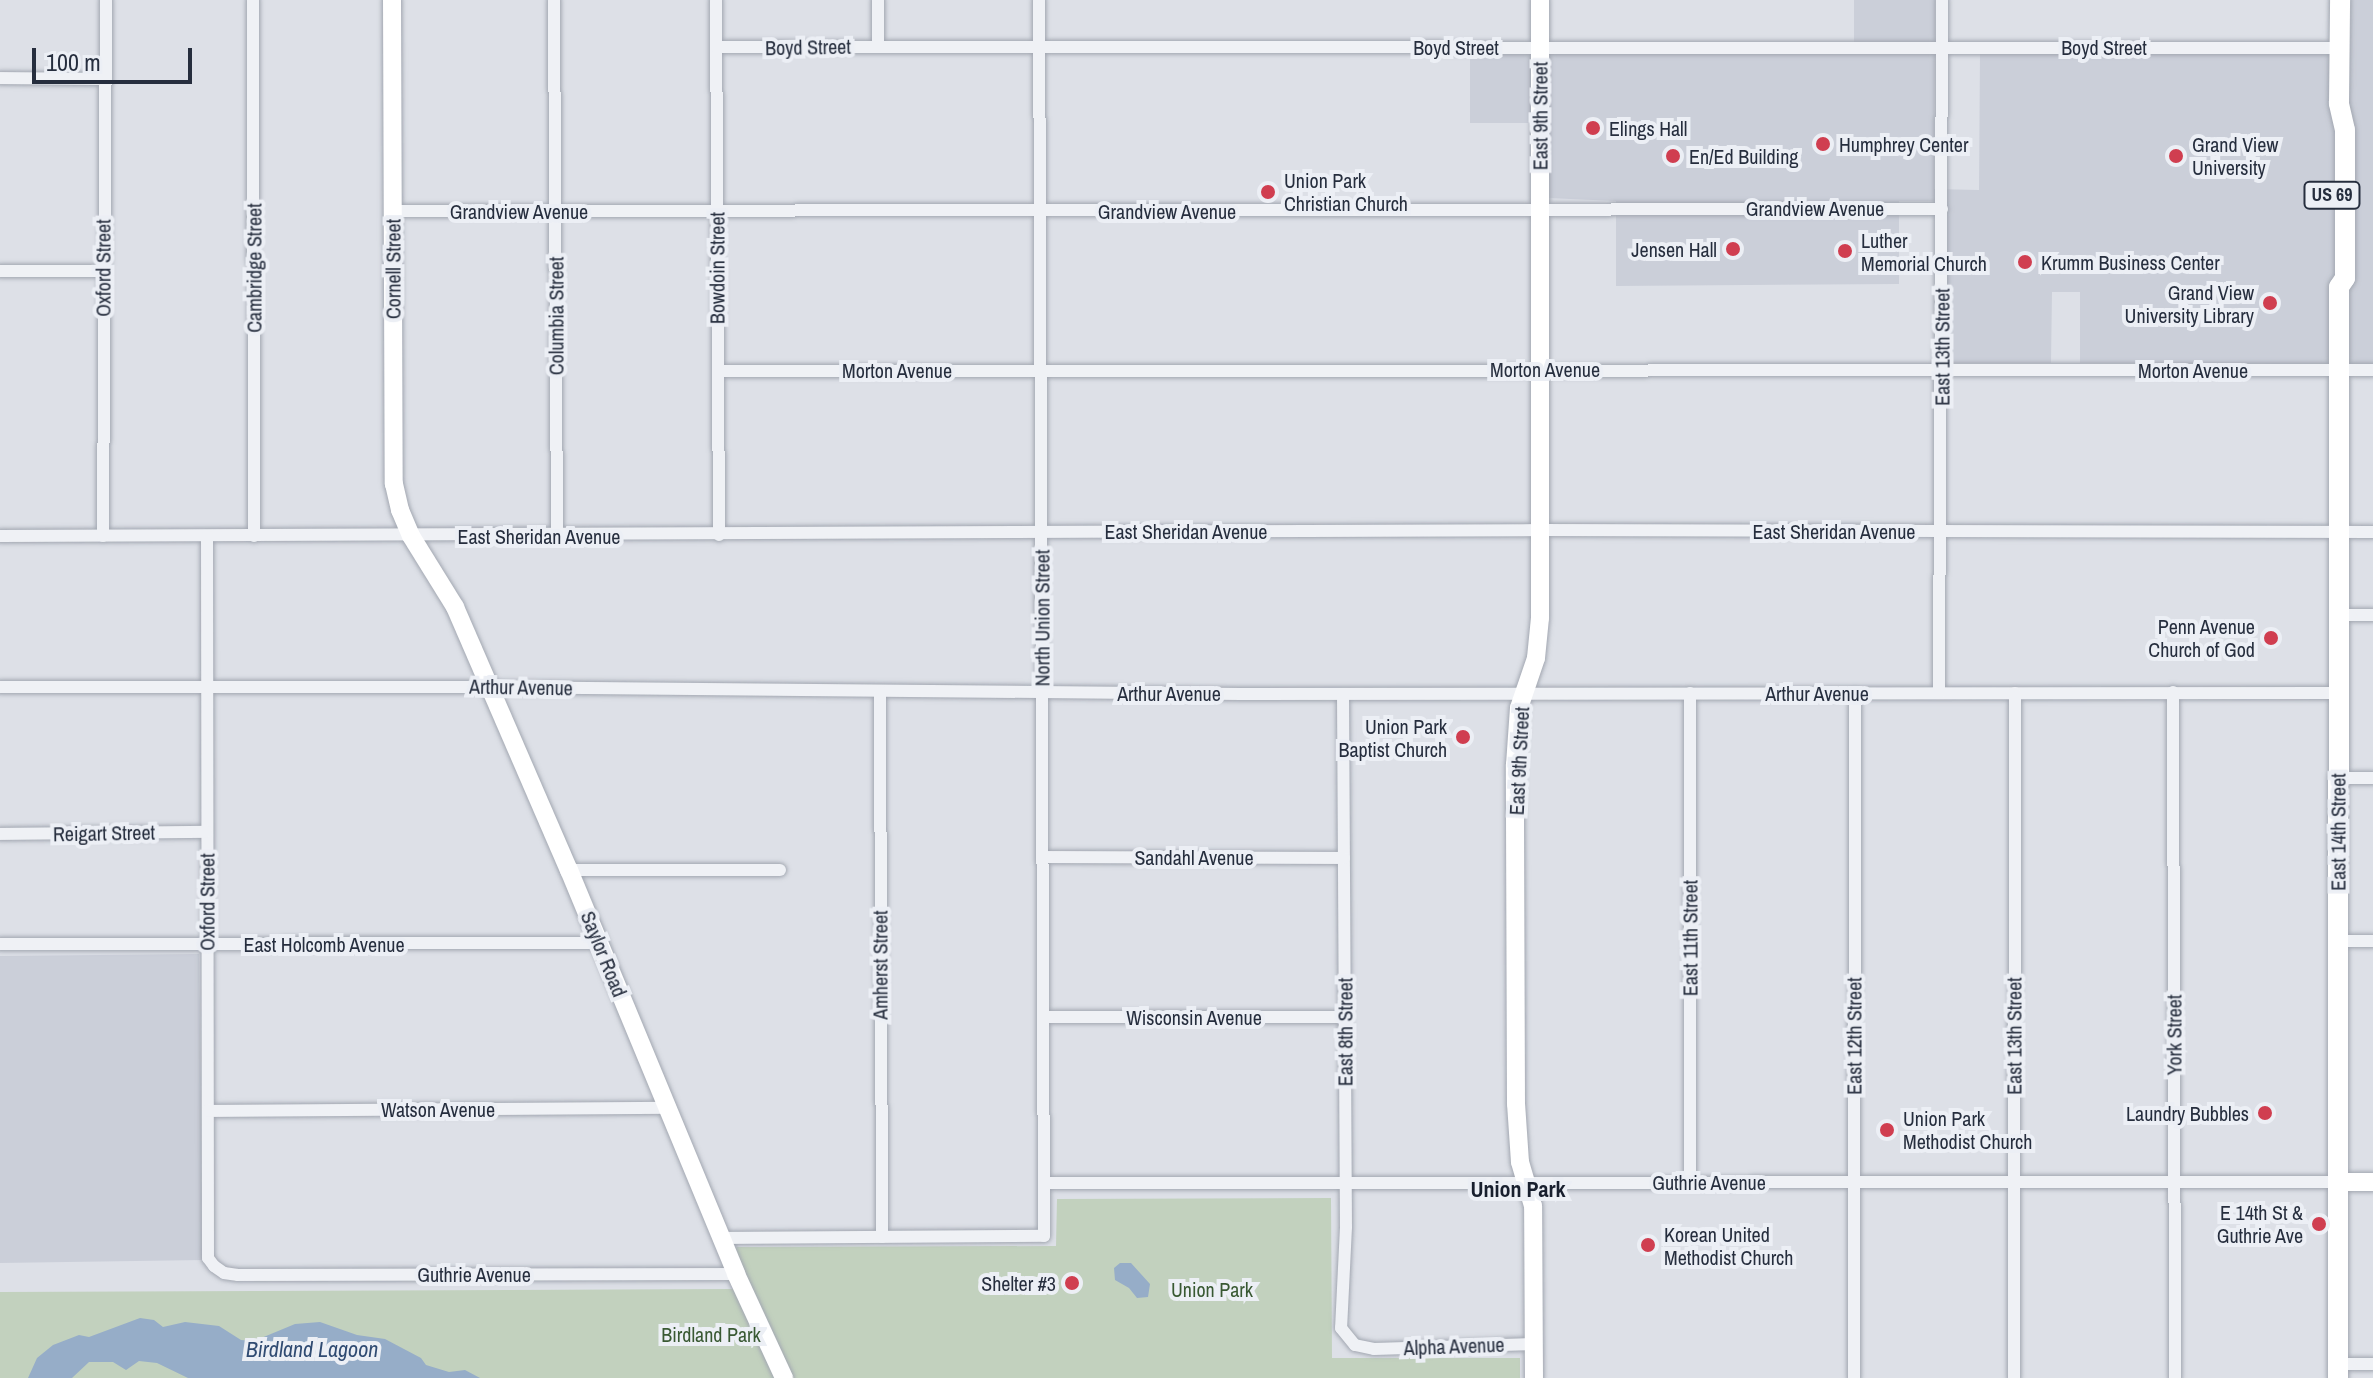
<!DOCTYPE html>
<style>
body{margin:0}
#map{position:relative;width:2373px;height:1378px;overflow:hidden;background:#dde0e7;font-family:"Archivo Narrow",sans-serif}
div>[style]{position:absolute}
[style*='--x']{left:calc(var(--x)*1px);top:calc(var(--y)*1px);width:calc(var(--w)*1px);rotate:calc(var(--a)*1deg)}
.built>*{inset:0;background:#cbcfd9}
.green>*{inset:0;background:#c2d1be}
.water>*{inset:0;background:#96adc8}
.roads{filter:drop-shadow(0 0 2px #a2a7b1) drop-shadow(0 0 2px #a2a7b1)}
.street>*{height:12px;margin:-6px;padding:0 6px;transform-origin:6px;border-radius:6px;background:#eff1f5}
.secondary>*{height:18px;margin:-9px;padding:0 9px;transform-origin:9px;border-radius:9px;background:#fff}
.primary>*{height:20px;margin:-10px;padding:0 10px;transform-origin:10px;border-radius:10px;background:#fff}
.dots>*{width:22px;height:22px;translate:-50% -50%;box-sizing:border-box;border:4px solid #eceff5;border-radius:50%}
span{translate:-50% -50%;white-space:nowrap;text-align:center;line-height:1.15;-webkit-text-stroke:8px #eceff5;paint-order:stroke}
.shield-label span{padding:2px 6px;background:#eceff5;border:2px solid;border-radius:6px;-webkit-text-stroke-width:0}
.shield-label{font-size:18px;color:#262e3e;font-weight:700}
.street-label{font-size:20px;color:#262e3e}
.poi-label{font-size:20px;color:#262e3e}
.left{translate:0 -50%;text-align:left}
.right{translate:-100% -50%;text-align:right}
.park-label{font-size:20px;color:#395933}
.neighbourhood-label{font-size:22px;color:#181f2e;font-weight:700}
.water-label{font-size:22px;color:#304b72;font-style:italic}
.scale{position:absolute;left:32px;top:48px;width:160px;height:36px;box-sizing:border-box;border:4px solid #262e3e;border-top:0;padding-left:10px;font-size:24px;line-height:28px;white-space:nowrap;color:#262e3e;-webkit-text-stroke:6px #eceff5;paint-order:stroke}
</style>
<div id="map">
<div class="built">
<div style="clip-path:polygon(1854px 0,1935px 0,1934px 189px,1979px 190px,1980px 52px,2350px 52px,2351px 0,2373px 0,2373px 364px,2080px 363px,2080px 292px,2052px 292px,2051px 363px,1951px 363px,1946px 358px,1946px 201px,1899px 201px,1899px 284px,1616px 286px,1616px 201px,1548px 198px,1546px 123px,1470px 123px,1470px 51px,1854px 51px)"></div>
<div style="clip-path:polygon(199px 954px,203px 1260px,0 1263px,0 956px)"></div>
</div>
<div class="green">
<div style="clip-path:polygon(1331px 1198px,1332px 1358px,1520px 1358px,1520px 1378px,0 1378px,0 1292px,732px 1289px,741px 1285px,733px 1251px,737px 1247px,1056px 1246px,1057px 1199px)"></div>
</div>
<div class="water">
<div style="clip-path:polygon(1120px 1263px,1131px 1263px,1150px 1284px,1148px 1297px,1137px 1298px,1129px 1288px,1115px 1280px,1114px 1268px)"></div>
<div style="clip-path:polygon(140px 1318px,154px 1320px,163px 1327px,185px 1322px,219px 1326px,241px 1340px,254px 1341px,295px 1324px,320px 1322px,357px 1335px,385px 1339px,421px 1358px,426px 1365px,449px 1372px,465px 1370px,480px 1378px,188px 1378px,157px 1363px,139px 1361px,126px 1370px,113px 1362px,89px 1362px,72px 1378px,28px 1378px,37px 1358px,53px 1345px,79px 1335px,89px 1337px)"></div>
</div>
<div class="roads">
<div class="street">
<div style="--x:253;--y:0;--w:536;--a:89.89"></div>
<div style="--x:554;--y:0;--w:536;--a:89.68"></div>
<div style="--x:716;--y:0;--w:535;--a:89.68"></div>
<div style="--x:878;--y:0;--w:46;--a:90"></div>
<div style="--x:717;--y:47;--w:1623;--a:0.04"></div>
<div style="--x:0;--y:78;--w:105;--a:0.5"></div>
<div style="--x:392;--y:211;--w:1550;--a:-0.07"></div>
<div style="--x:0;--y:271;--w:103;--a:0"></div>
<div style="--x:718;--y:371;--w:1655;--a:-0.03"></div>
<div style="--x:0;--y:536;--w:1539;--a:-0.22"></div>
<div style="--x:1539;--y:530;--w:834;--a:0.14"></div>
<div style="--x:103;--y:536;--w:536;--a:-89.68"></div>
<div style="--x:207;--y:536;--w:722;--a:89.92"></div>
<div style="--x:208;--y:1258;--w:10;--a:53"></div>
<div style="--x:214;--y:1266;--w:12;--a:35"></div>
<div style="--x:224;--y:1273;--w:14;--a:8"></div>
<div style="--x:238;--y:1275;--w:498;--a:-0.1"></div>
<div style="--x:2338;--y:615;--w:35;--a:0"></div>
<div style="--x:0;--y:687;--w:489;--a:0"></div>
<div style="--x:489;--y:687;--w:752;--a:0.53"></div>
<div style="--x:1241;--y:694;--w:1097;--a:-0.05"></div>
<div style="--x:880;--y:692;--w:545;--a:89.79"></div>
<div style="--x:2173;--y:692;--w:686;--a:89.83"></div>
<div style="--x:1690;--y:693;--w:489;--a:90"></div>
<div style="--x:1939;--y:693;--w:693;--a:-89.75"></div>
<div style="--x:1343;--y:694;--w:533;--a:89.68"></div>
<div style="--x:1346;--y:1227;--w:101;--a:92.8"></div>
<div style="--x:1341;--y:1328;--w:22;--a:51"></div>
<div style="--x:1355;--y:1345;--w:19;--a:12"></div>
<div style="--x:1374;--y:1349;--w:160;--a:-1.8"></div>
<div style="--x:2338;--y:778;--w:35;--a:0"></div>
<div style="--x:0;--y:834;--w:207;--a:-0.6"></div>
<div style="--x:1043;--y:857;--w:301;--a:0.2"></div>
<div style="--x:569;--y:870;--w:211;--a:0"></div>
<div style="--x:2338;--y:941;--w:35;--a:0"></div>
<div style="--x:0;--y:944;--w:599;--a:-0.1"></div>
<div style="--x:1043;--y:1017;--w:302;--a:0"></div>
<div style="--x:208;--y:1111;--w:460;--a:-0.4"></div>
<div style="--x:1045;--y:1183;--w:1293;--a:-0.04"></div>
<div style="--x:721;--y:1238;--w:323;--a:-0.4"></div>
<div style="--x:1044;--y:1236;--w:1236;--a:-90.23"></div>
<div style="--x:2338;--y:1364;--w:35;--a:0"></div>
<div style="--x:1854;--y:1378;--w:685;--a:-89.92"></div>
<div style="--x:2014;--y:1378;--w:685;--a:-89.92"></div>
</div>
<div class="secondary">
<div style="--x:392;--y:0;--w:484;--a:89.8"></div>
<div style="--x:394;--y:484;--w:27;--a:77"></div>
<div style="--x:400;--y:510;--w:28;--a:67"></div>
<div style="--x:411;--y:536;--w:84;--a:58.2"></div>
<div style="--x:455;--y:607;--w:287;--a:66.6"></div>
<div style="--x:569;--y:870;--w:437;--a:67.5"></div>
<div style="--x:736;--y:1274;--w:115;--a:65.2"></div>
<div style="--x:2338;--y:1182;--w:35;--a:0"></div>
<div style="--x:1534;--y:1378;--w:172;--a:-90.3"></div>
<div style="--x:1533;--y:1206;--w:46;--a:-106.5"></div>
<div style="--x:1520;--y:1162;--w:58;--a:-93.9"></div>
<div style="--x:1516;--y:1104;--w:339;--a:-90.2"></div>
<div style="--x:1515;--y:765;--w:57;--a:-86"></div>
<div style="--x:1519;--y:708;--w:53;--a:-71.2"></div>
<div style="--x:1536;--y:658;--w:40;--a:-84.3"></div>
<div style="--x:1540;--y:618;--w:618;--a:-90"></div>
</div>
<div class="primary">
<div style="--x:2338;--y:1378;--w:1091;--a:-89.95"></div>
<div style="--x:2339;--y:287;--w:11;--a:-56"></div>
<div style="--x:2345;--y:278;--w:148;--a:-90"></div>
<div style="--x:2345;--y:130;--w:28;--a:-103"></div>
<div style="--x:2339;--y:103;--w:103;--a:-89.4"></div>
</div>
</div>
<div class="dots">
<div style="left:1593px;top:128px;background:#d03e50"></div>
<div style="left:1823px;top:144px;background:#d03e50"></div>
<div style="left:1673px;top:156px;background:#d03e50"></div>
<div style="left:2176px;top:156px;background:#d03e50"></div>
<div style="left:1268px;top:192px;background:#d03e50"></div>
<div style="left:1733px;top:249px;background:#d03e50"></div>
<div style="left:1845px;top:251px;background:#d03e50"></div>
<div style="left:2025px;top:262px;background:#d03e50"></div>
<div style="left:2270px;top:303px;background:#d03e50"></div>
<div style="left:2271px;top:638px;background:#d03e50"></div>
<div style="left:1463px;top:737px;background:#d03e50"></div>
<div style="left:2265px;top:1113px;background:#d03e50"></div>
<div style="left:1887px;top:1130px;background:#d03e50"></div>
<div style="left:2319px;top:1224px;background:#d03e50"></div>
<div style="left:1648px;top:1245px;background:#d03e50"></div>
<div style="left:1072px;top:1283px;background:#d03e50"></div>
</div>
<div class="shield-label">
<span style="left:2332px;top:195px">US 69</span>
</div>
<div class="street-label">
<span style="left:808px;top:47px;rotate:-1deg">Boyd Street</span>
<span style="left:1456px;top:47px">Boyd Street</span>
<span style="left:2104px;top:47px">Boyd Street</span>
<span style="left:1540px;top:116px;rotate:-90deg">East 9th Street</span>
<span style="left:1815px;top:208px">Grandview Avenue</span>
<span style="left:519px;top:211px">Grandview Avenue</span>
<span style="left:1167px;top:211px">Grandview Avenue</span>
<span style="left:103px;top:268px;rotate:-90deg">Oxford Street</span>
<span style="left:254px;top:268px;rotate:-90deg">Cambridge Street</span>
<span style="left:717px;top:268px;rotate:-90deg">Bowdoin Street</span>
<span style="left:393px;top:269px;rotate:-90deg">Cornell Street</span>
<span style="left:556px;top:316px;rotate:-90deg">Columbia Street</span>
<span style="left:1942px;top:347px;rotate:-90deg">East 13th Street</span>
<span style="left:1545px;top:369px">Morton Avenue</span>
<span style="left:897px;top:370px">Morton Avenue</span>
<span style="left:2193px;top:370px">Morton Avenue</span>
<span style="left:1186px;top:531px">East Sheridan Avenue</span>
<span style="left:1834px;top:531px">East Sheridan Avenue</span>
<span style="left:539px;top:536px">East Sheridan Avenue</span>
<span style="left:1042px;top:618px;rotate:-90deg">North Union Street</span>
<span style="left:521px;top:687px;rotate:1deg">Arthur Avenue</span>
<span style="left:1169px;top:693px">Arthur Avenue</span>
<span style="left:1817px;top:693px">Arthur Avenue</span>
<span style="left:1519px;top:761px;rotate:-87deg">East 9th Street</span>
<span style="left:2338px;top:832px;rotate:-90deg">East 14th Street</span>
<span style="left:104px;top:833px;rotate:-1deg">Reigart Street</span>
<span style="left:1194px;top:857px">Sandahl Avenue</span>
<span style="left:207px;top:902px;rotate:-90deg">Oxford Street</span>
<span style="left:1690px;top:938px;rotate:-90deg">East 11th Street</span>
<span style="left:324px;top:944px">East Holcomb Avenue</span>
<span style="left:604px;top:954px;rotate:68deg">Saylor Road</span>
<span style="left:880px;top:965px;rotate:-90deg">Amherst Street</span>
<span style="left:1194px;top:1017px">Wisconsin Avenue</span>
<span style="left:1345px;top:1032px;rotate:-90deg">East 8th Street</span>
<span style="left:2174px;top:1035px;rotate:-90deg">York Street</span>
<span style="left:1854px;top:1036px;rotate:-90deg">East 12th Street</span>
<span style="left:2014px;top:1036px;rotate:-90deg">East 13th Street</span>
<span style="left:438px;top:1109px">Watson Avenue</span>
<span style="left:1709px;top:1182px">Guthrie Avenue</span>
<span style="left:474px;top:1274px">Guthrie Avenue</span>
<span style="left:1454px;top:1346px;rotate:-2deg">Alpha Avenue</span>
</div>
<div class="poi-label">
<span class="left" style="left:1609px;top:128px">Elings Hall</span>
<span class="left" style="left:1839px;top:144px">Humphrey Center</span>
<span class="left" style="left:2192px;top:156px">Grand View<br>University</span>
<span class="left" style="left:1689px;top:156px">En/Ed Building</span>
<span class="left" style="left:1284px;top:192px">Union Park<br>Christian Church</span>
<span class="left" style="left:1861px;top:252px">Luther<br>Memorial Church</span>
<span class="right" style="left:1717px;top:249px">Jensen Hall</span>
<span class="left" style="left:2041px;top:262px">Krumm Business Center</span>
<span class="right" style="left:2254px;top:304px">Grand View<br>University Library</span>
<span class="right" style="left:2255px;top:638px">Penn Avenue<br>Church of God</span>
<span class="right" style="left:1447px;top:738px">Union Park<br>Baptist Church</span>
<span class="right" style="left:2249px;top:1113px">Laundry Bubbles</span>
<span class="left" style="left:1903px;top:1130px">Union Park<br>Methodist Church</span>
<span class="right" style="left:2303px;top:1224px">E 14th St &amp;<br>Guthrie Ave</span>
<span class="left" style="left:1664px;top:1246px">Korean United<br>Methodist Church</span>
<span class="right" style="left:1056px;top:1283px">Shelter #3</span>
</div>
<div class="park-label">
<span style="left:1212px;top:1289px">Union Park</span>
<span style="left:711px;top:1334px">Birdland Park</span>
</div>
<div class="neighbourhood-label">
<span style="left:1518px;top:1190px">Union Park</span>
</div>
<div class="water-label">
<span style="left:312px;top:1350px">Birdland Lagoon</span>
</div>
<div class="scale">100 m</div>
</div>
